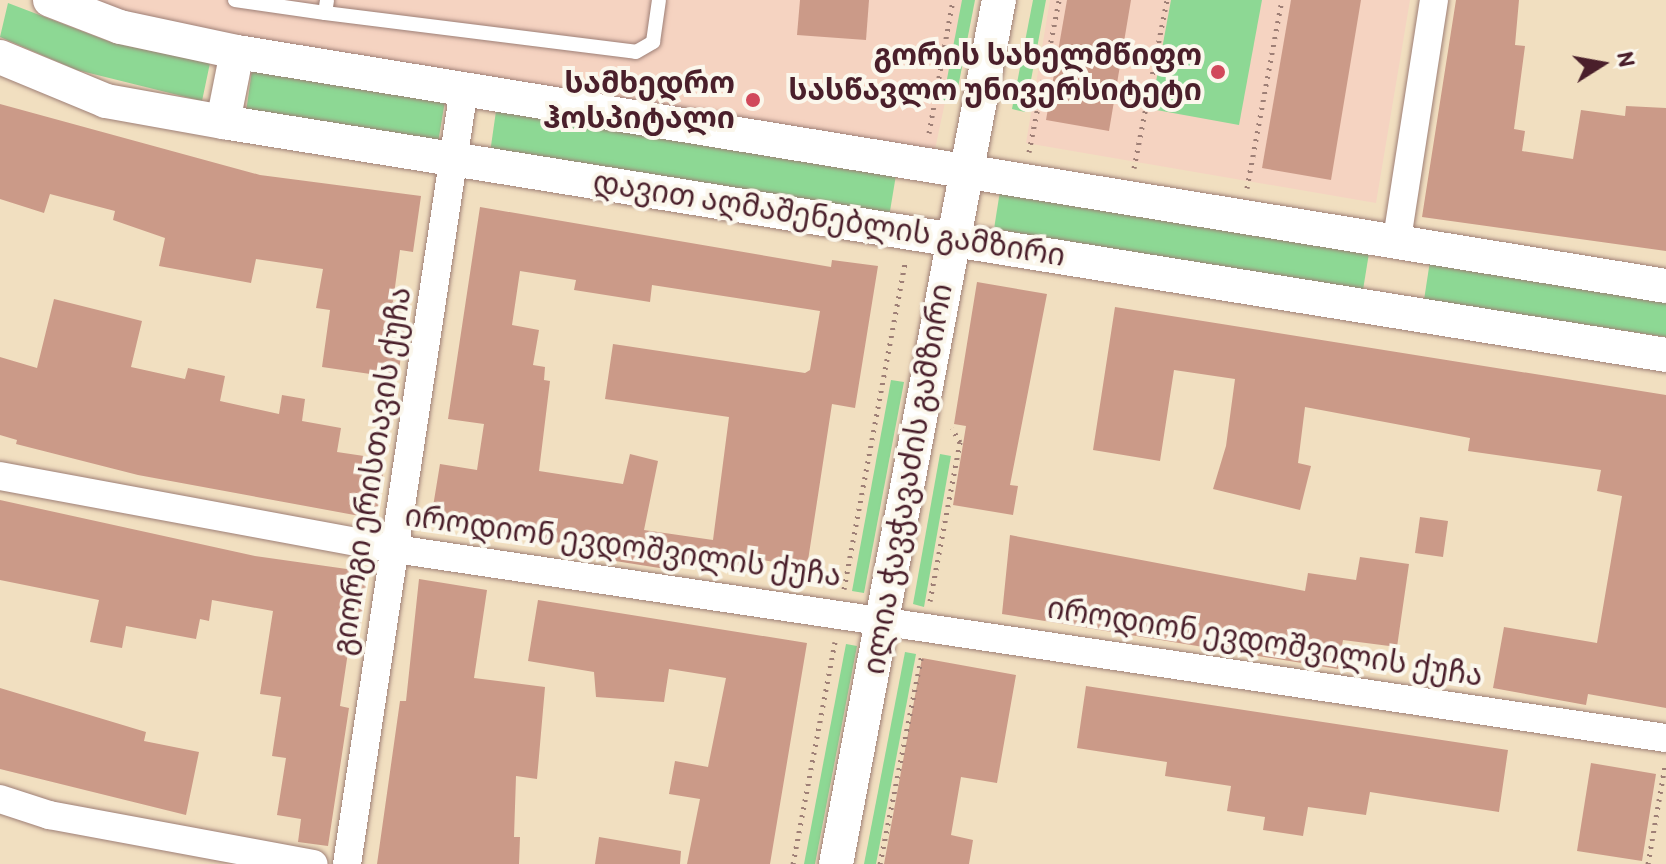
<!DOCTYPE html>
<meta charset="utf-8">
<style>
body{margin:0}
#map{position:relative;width:1666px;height:864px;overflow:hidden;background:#f1dfc0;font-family:Itim,"Noto Sans Georgian",sans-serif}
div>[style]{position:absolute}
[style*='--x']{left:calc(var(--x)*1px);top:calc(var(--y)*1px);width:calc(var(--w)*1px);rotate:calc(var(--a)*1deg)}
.built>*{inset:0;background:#f5d3c1}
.green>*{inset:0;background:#8dd894}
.building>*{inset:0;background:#cb9a88}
.path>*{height:5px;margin-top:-2.5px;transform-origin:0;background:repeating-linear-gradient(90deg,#9e7f76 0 2px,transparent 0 8px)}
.roads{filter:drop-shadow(0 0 2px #9e7f76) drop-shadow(0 0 2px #9e7f76)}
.service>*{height:14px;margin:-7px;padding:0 7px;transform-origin:7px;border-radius:7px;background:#fff}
.minor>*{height:28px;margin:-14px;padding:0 14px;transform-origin:14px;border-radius:14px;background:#fff}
.tertiary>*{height:34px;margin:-17px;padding:0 17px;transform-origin:17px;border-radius:17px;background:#fff}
.dots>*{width:22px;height:22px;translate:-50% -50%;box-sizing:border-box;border:4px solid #fbf7ec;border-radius:50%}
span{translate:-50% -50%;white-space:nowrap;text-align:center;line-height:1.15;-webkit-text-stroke:8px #fbf7ec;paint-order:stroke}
.poi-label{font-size:30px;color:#4a1f2b;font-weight:700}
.right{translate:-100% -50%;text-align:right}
.street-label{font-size:30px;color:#4a1f2b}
.north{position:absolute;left:1562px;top:24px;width:80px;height:80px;-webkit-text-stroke:6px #fbf7ec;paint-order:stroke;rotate:79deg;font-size:22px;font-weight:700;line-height:32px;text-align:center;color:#4a1f2b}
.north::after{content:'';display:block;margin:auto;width:28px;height:36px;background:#4a1f2b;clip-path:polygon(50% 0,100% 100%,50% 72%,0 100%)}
</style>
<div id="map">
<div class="built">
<div style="clip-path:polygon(62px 0,967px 0,935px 149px,920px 157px,253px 51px)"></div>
<div style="clip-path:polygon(1050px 0,1410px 0,1376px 203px,1026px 143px)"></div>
</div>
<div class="green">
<div style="clip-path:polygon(962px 0,975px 0,955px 103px,943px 100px)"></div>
<div style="clip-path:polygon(1033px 0,1046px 0,1025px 112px,1012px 109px)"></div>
<div style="clip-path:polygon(1171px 0,1262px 0,1239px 125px,1151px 109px)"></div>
<div style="clip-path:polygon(8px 3px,113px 43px,210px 63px,202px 101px,77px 70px,0 37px)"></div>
<div style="clip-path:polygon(252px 70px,445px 101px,438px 143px,246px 112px)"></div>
<div style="clip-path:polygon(496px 111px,896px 175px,889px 217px,490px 153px)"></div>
<div style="clip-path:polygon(1000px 191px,1369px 253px,1363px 290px,994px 229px)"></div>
<div style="clip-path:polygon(1430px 261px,1666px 298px,1666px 337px,1424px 300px)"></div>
<div style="clip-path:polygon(891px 380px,904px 382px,864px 593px,852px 591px)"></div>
<div style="clip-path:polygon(940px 454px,951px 456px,924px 607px,913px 604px)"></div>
<div style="clip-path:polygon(846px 644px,857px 646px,815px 864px,804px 864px)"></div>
<div style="clip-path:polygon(905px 652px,916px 654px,876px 864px,864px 864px)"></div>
</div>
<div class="building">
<div style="clip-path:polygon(800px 0,869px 0,866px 40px,797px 35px)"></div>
<div style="clip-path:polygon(1067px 0,1131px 0,1109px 131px,1046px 120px)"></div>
<div style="clip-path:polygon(1291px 0,1361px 0,1331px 180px,1262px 168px)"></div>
<div style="clip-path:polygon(1456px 0,1519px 0,1515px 45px,1525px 46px,1514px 129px,1525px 131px,1522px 151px,1573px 159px,1581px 110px,1625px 116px,1626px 106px,1666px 108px,1666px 251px,1422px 217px)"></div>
<div style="clip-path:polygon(0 104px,260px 175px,421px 196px,413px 252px,400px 250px,393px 302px,408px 304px,398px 378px,322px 367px,330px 310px,316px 308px,323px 269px,256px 259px,251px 283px,159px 266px,165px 238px,113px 220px,115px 211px,50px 194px,44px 213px,0 199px)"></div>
<div style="clip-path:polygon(evenodd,480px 207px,831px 267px,832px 260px,878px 266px,855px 408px,832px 404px,807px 567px,742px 557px,740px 567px,674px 557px,672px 570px,590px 557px,591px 547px,430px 525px,440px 464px,477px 470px,484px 424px,448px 419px,480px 207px,520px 271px,576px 280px,574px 290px,650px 302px,652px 285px,820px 311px,810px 370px,805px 373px,613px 344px,605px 399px,729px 417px,713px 540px,644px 530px,658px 461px,630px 454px,623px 484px,539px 471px,550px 381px,544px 380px,545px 367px,533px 365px,539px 330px,512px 325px,520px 271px)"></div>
<div style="clip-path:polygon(977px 282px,1047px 294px,1010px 485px,1018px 486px,1013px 515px,953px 505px,966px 426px,954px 424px)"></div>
<div style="clip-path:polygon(54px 299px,142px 321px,131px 367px,185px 379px,188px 368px,225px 376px,220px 401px,279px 414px,282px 395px,305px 399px,302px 421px,341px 428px,337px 452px,364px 456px,362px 466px,384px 469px,376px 519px,138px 475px,16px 444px,17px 440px,0 435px,0 357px,37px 368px)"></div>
<div style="clip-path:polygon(1115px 307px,1666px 395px,1666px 708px,1588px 694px,1586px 705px,1493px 688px,1504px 627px,1597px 643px,1622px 496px,1597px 491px,1601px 470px,1468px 451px,1470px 438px,1305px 407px,1298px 463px,1311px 466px,1300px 510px,1213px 489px,1226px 446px,1235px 379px,1174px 370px,1160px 461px,1093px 450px)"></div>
<div style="clip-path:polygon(0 500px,255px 556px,368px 572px,359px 633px,351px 632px,340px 706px,349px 708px,328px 846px,298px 842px,301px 819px,277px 815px,286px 758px,272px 756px,281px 697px,260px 694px,273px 611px,212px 600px,209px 621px,200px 619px,196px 639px,126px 626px,122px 648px,90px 642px,99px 600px,0 580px)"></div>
<div style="clip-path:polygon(1420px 517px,1448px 521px,1443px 557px,1415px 553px)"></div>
<div style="clip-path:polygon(1010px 535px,1305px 591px,1308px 573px,1356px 580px,1360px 557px,1409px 564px,1397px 647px,1343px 640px,1338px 669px,1002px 614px)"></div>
<div style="clip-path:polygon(419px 579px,487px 590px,474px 678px,545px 687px,537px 779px,516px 776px,514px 837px,520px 837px,519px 864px,377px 864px,400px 701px,406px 701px)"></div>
<div style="clip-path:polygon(538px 600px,807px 643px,770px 864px,687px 864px,700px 799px,669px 794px,675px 761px,708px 767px,726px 678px,669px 669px,664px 702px,596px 697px,594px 672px,528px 661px)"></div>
<div style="clip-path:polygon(922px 658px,1016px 675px,997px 783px,961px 777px,951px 835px,973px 840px,969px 864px,884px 864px)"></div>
<div style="clip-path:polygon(1086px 686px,1508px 750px,1499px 812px,1370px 792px,1366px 815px,1308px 807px,1303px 836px,1263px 830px,1265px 817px,1227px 811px,1231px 786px,1165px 776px,1167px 762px,1077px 748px)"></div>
<div style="clip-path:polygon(0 688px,146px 732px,144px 741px,199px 752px,186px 815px,0 769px)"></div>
<div style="clip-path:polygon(1591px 763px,1656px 774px,1642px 861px,1577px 851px)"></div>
<div style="clip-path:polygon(599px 837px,681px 851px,680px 864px,595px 864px)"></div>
</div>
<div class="path">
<div style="--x:929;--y:133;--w:135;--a:-79.8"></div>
<div style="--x:1029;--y:152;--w:155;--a:-78.8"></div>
<div style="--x:1134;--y:168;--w:171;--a:-78.9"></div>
<div style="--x:1247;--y:188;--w:191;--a:-79.5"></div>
<div style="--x:844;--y:589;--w:333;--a:-79.4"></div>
<div style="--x:930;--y:601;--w:162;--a:-79.3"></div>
<div style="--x:960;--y:442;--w:16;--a:-120"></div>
<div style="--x:793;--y:864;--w:226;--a:-79.3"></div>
<div style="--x:880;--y:864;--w:215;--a:-78.7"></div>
<div style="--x:1648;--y:864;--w:99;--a:-80.2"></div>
</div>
<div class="roads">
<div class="service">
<div style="--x:235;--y:0;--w:91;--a:8.2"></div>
<div style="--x:325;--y:13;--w:13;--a:-81"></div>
<div style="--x:325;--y:13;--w:313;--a:7.1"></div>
<div style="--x:636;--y:52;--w:20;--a:-30"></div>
<div style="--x:653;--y:42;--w:42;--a:-81.9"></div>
</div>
<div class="minor">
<div style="--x:1397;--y:239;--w:242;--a:-81.2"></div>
<div style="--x:0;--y:476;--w:402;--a:10.5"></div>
<div style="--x:395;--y:549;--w:1285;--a:8.46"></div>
<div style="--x:0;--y:799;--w:52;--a:18.1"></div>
<div style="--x:49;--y:815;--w:269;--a:10.5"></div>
<div style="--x:347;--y:864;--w:784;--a:-81.42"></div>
</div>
<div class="tertiary">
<div style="--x:50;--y:0;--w:75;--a:21.1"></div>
<div style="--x:120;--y:27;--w:120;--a:12.1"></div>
<div style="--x:237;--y:52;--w:1448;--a:9.3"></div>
<div style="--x:0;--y:57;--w:115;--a:22.5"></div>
<div style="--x:106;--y:101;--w:119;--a:10.2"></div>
<div style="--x:223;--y:122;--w:1462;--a:9.17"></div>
<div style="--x:223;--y:122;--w:71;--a:-78.7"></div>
<div style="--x:836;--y:864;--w:879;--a:-79.32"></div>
</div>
</div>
<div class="dots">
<div style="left:1218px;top:72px;background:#d1495b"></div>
<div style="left:753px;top:100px;background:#d1495b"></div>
</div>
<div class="poi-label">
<span class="right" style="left:1202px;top:72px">გორის სახელმწიფო<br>სასწავლო უნივერსიტეტი</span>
<span class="right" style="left:735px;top:100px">სამხედრო<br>ჰოსპიტალი</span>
</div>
<div class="street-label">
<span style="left:829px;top:219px;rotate:9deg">დავით აღმაშენებლის გამზირი</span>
<span style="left:372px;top:471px;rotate:-81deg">გიორგი ერისთავის ქუჩა</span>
<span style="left:908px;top:479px;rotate:-80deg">ილია ჭავჭავაძის გამზირი</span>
<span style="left:623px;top:546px;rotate:8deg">იროდიონ ევდოშვილის ქუჩა</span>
<span style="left:1265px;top:642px;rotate:9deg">იროდიონ ევდოშვილის ქუჩა</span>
</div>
<div class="north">N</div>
</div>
